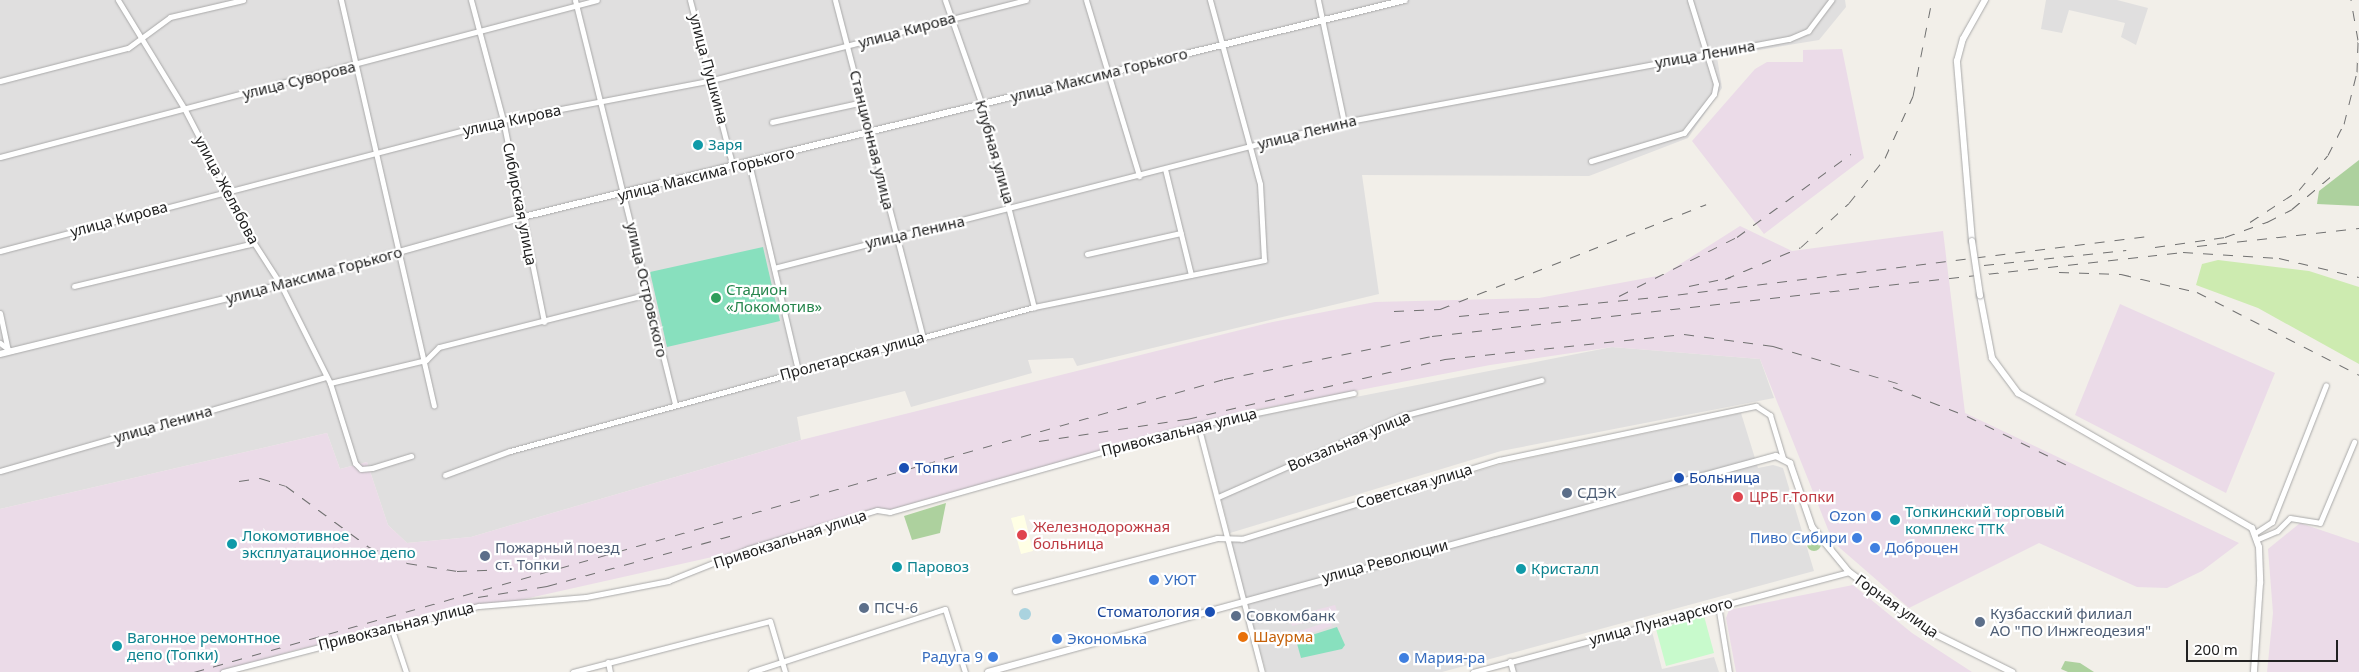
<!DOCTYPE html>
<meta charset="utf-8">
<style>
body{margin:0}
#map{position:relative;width:2359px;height:672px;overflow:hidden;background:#f2efe9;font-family:"Noto Sans",sans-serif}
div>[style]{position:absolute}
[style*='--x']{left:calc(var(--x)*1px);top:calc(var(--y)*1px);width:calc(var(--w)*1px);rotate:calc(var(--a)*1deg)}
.residential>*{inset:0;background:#e0dfdf}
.industrial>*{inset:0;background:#ebdbe8}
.education>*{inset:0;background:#ffffe5}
.grass>*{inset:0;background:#cdebb0}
.forest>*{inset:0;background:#add19e}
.round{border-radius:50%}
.park>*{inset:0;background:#c8facc}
.pitch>*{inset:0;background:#88e0be}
.water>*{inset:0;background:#aad3df}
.roads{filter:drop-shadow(0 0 1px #a9a9a9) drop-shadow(0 0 1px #a9a9a9)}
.minor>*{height:5px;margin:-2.5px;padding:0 2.5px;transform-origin:2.5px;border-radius:2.5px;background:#fff}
.tertiary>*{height:6px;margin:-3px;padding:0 3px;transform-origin:3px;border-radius:3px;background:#fff}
.rail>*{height:1px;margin-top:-0.5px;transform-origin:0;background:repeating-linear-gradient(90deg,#707070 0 10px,transparent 0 20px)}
.bridges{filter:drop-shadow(0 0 1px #a9a9a9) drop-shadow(0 0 1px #a9a9a9)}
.tertiary-bridge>*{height:6px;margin:-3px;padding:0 3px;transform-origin:3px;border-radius:3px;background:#fff}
.dots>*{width:14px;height:14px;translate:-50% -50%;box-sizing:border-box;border:2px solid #fff;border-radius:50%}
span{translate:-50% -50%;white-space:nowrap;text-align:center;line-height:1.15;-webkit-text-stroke:4.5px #fff;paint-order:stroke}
.street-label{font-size:15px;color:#222}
.culture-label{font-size:15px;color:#0d838f}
.left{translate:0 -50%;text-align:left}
.leisure-label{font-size:15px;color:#27864d}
.transit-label{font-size:15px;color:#164399}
.right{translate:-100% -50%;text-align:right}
.service-label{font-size:15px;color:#4e5e75}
.health-label{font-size:15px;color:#be3a42}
.shop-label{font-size:15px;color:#366cbe}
.food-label{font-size:15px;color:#c56008}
.scale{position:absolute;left:2186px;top:640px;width:152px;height:22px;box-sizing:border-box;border:2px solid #222;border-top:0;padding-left:6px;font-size:15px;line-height:18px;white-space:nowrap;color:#222;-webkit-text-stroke:4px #fff;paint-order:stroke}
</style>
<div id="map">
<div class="residential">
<div style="clip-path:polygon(0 0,1845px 0,1846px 7px,1819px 40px,1717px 57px,1722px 88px,1688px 138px,1589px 176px,1362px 175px,1379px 294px,1077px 366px,1073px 358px,1028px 360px,1032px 373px,911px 407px,905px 391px,797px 417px,801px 440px,471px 537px,407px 543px,388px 525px,367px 462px,340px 469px,327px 433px,0 509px)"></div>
<div style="clip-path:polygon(2046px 0,2117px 0,2148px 8px,2136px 45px,2121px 37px,2125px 23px,2069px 10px,2062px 33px,2041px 29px)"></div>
<div style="clip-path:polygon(1612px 347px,1760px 359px,1774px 398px,1501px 451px,1230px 533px,1202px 427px)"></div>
<div style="clip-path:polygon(1741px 413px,1758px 468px,1773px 465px,1783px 468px,1814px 571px,1442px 672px,1266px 672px,1229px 542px,1502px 464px)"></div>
<div style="clip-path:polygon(1651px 628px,1662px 669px,1714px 657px,1719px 672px,1516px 672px,1514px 662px)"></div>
</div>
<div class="industrial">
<div style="clip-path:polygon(1842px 49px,1864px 158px,1764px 234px,1692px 141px,1755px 69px,1767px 62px,1803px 62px,1803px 50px)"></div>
<div style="clip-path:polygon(1740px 226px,1792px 251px,1943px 231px,1965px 413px,2239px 543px,2202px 571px,2167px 588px,2137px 587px,2039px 543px,1909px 608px,1833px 542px,1760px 359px,1612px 347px,1490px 365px,1245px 412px,748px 549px,296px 650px,227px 672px,0 672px,0 509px,327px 433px,340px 469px,367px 462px,388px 525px,407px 543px,471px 537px,801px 440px,1268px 323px,1375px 302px,1539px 298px,1663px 275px)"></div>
<div style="clip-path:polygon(2120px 304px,2275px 373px,2226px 493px,2075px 415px)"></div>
<div style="clip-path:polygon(2300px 523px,2359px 543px,2359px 672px,2267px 672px,2273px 613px,2268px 549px)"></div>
<div style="clip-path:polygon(1853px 585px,1912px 633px,1972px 672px,1736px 672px,1726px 618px,1729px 610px)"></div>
<div style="clip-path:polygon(1335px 605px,1338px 614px,1292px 626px,1289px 617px)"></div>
<div style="clip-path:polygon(1330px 621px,1332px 626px,1293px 639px,1291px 634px)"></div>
</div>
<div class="education">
<div style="clip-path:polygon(1024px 515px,1033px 551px,1021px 554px,1011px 518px)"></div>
</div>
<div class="grass">
<div style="clip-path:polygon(2218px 260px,2309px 271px,2359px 287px,2359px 364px,2258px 308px,2196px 285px,2202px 264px)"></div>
</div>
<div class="forest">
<div style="clip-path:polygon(2359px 160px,2359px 206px,2317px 204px,2319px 191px)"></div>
<div style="clip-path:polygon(946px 503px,940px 533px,912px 540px,904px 516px)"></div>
<div class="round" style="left:1807px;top:537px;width:14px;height:14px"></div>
<div style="clip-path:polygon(2065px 661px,2080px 663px,2094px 672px,2068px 672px,2061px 669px)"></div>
</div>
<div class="park">
<div style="clip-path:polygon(1704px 616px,1714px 653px,1666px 666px,1656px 629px)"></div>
</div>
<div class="pitch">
<div style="clip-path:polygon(763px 247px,780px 321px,667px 347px,650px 272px)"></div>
<div style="clip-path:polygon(1337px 627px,1345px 645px,1342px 649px,1301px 658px,1296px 640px)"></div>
</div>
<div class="water">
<div class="round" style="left:1019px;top:608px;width:12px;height:12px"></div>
</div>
<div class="roads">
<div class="minor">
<div style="--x:118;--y:0;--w:127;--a:58.6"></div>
<div style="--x:184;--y:108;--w:152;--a:62.6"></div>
<div style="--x:254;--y:243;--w:50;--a:57.3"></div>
<div style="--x:281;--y:285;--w:110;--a:63.4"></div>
<div style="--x:330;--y:383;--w:84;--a:72.6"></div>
<div style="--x:355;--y:463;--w:8;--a:45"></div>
<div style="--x:361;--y:469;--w:11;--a:-5"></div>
<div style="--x:372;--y:468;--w:41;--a:-17.1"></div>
<div style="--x:341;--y:0;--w:416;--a:77.1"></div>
<div style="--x:471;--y:0;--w:124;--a:75.1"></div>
<div style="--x:503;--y:120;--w:206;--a:78.5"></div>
<div style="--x:575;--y:0;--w:416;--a:76.1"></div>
<div style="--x:690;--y:0;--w:172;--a:75.6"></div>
<div style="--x:835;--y:0;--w:348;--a:75.4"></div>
<div style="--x:945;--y:0;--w:111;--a:70.6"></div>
<div style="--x:982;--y:105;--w:209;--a:75.6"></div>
<div style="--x:1086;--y:0;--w:184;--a:73.2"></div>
<div style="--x:1318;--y:0;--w:125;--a:78"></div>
<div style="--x:0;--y:81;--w:132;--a:-14.5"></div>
<div style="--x:128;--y:48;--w:52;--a:-36.4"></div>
<div style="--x:170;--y:17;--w:75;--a:-13.1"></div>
<div style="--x:772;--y:122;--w:93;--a:-12.4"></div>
<div style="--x:0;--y:157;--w:617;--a:-14.73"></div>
<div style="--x:1591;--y:161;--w:97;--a:-16.8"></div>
<div style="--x:1684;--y:133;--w:49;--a:-52.4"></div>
<div style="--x:1714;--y:94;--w:10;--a:-79"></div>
<div style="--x:1716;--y:84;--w:88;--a:-107.2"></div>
<div style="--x:749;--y:163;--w:213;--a:76.7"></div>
<div style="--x:1165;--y:169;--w:109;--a:76.2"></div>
<div style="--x:0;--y:251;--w:520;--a:-14.6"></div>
<div style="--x:503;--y:120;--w:213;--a:-10.8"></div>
<div style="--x:712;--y:80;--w:324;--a:-14.3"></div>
<div style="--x:1087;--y:254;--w:96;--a:-12.6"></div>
<div style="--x:774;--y:268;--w:588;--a:-14.37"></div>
<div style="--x:1344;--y:122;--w:453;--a:-10.6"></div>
<div style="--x:1789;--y:39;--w:21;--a:-23"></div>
<div style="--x:1808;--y:31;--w:39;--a:-53"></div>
<div style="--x:74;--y:286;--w:185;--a:-13.4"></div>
<div style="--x:0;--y:313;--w:38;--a:78"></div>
<div style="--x:0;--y:343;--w:10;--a:37"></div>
<div style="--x:330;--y:383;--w:99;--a:-13.5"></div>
<div style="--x:426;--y:360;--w:18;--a:-45"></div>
<div style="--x:439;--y:347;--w:212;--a:-14.2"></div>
<div style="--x:1198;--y:425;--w:255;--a:75.5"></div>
<div style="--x:0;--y:471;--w:339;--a:-16.1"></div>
<div style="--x:445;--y:475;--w:69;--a:-20.3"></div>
<div style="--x:510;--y:451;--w:543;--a:-15.37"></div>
<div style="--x:1034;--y:307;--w:235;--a:-11.5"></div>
<div style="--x:1264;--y:260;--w:76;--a:-93"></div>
<div style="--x:1260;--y:184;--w:191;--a:-105.2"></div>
<div style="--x:1218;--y:497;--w:201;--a:-23.8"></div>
<div style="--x:1402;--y:416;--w:144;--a:-14.5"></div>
<div style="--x:2255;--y:533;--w:20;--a:-33"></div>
<div style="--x:2272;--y:522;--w:147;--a:-68.5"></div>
<div style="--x:2258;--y:539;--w:21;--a:-23"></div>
<div style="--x:2277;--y:531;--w:18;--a:-45"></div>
<div style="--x:2290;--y:518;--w:30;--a:9"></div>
<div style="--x:2320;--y:523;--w:88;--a:-67.2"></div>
<div style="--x:1015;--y:591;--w:209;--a:-14.7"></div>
<div style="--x:1217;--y:538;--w:25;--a:2"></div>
<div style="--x:1242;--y:539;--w:269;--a:-17.1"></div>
<div style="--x:1499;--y:460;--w:263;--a:-11.9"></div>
<div style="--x:1756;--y:406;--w:17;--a:33"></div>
<div style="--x:1770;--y:415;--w:45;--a:73.2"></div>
<div style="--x:1718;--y:605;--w:68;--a:80.7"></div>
<div style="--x:391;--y:627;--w:47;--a:71.6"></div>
<div style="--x:1510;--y:661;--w:11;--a:75"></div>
<div style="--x:608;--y:662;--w:10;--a:79"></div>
<div style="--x:223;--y:672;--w:264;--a:-14.5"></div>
<div style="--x:479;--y:606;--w:107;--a:-4.8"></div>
<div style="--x:586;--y:597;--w:84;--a:-11"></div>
<div style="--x:668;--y:581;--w:86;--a:-21.8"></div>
<div style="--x:748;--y:549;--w:135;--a:-16.8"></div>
<div style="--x:877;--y:510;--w:13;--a:9"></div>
<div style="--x:890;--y:512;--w:320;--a:-15.8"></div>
<div style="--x:1198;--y:425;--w:159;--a:-11.6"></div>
<div style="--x:573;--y:672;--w:203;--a:-14.5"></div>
<div style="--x:770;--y:621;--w:53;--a:73.6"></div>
<div style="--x:751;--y:672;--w:204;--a:-18"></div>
<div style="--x:945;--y:609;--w:66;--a:72.4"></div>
<div style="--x:1473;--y:672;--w:389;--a:-14.9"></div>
</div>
<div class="tertiary">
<div style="--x:1972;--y:241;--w:181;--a:-94.8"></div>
<div style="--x:1957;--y:61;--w:23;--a:-75"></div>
<div style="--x:1963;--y:39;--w:45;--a:-60.6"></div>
<div style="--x:1980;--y:295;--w:64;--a:79.2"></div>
<div style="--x:1992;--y:358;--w:44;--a:53.4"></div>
<div style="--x:2018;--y:393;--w:270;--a:30"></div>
<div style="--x:2252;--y:528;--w:20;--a:70"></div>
<div style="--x:2259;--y:547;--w:36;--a:88"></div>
<div style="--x:2260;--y:583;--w:89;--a:93.9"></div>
<div style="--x:0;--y:354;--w:289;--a:-13.8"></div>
<div style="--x:281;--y:285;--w:251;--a:-15.7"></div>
<div style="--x:523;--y:217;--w:908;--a:-13.82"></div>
<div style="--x:988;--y:672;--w:817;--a:-15.33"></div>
<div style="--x:1776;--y:456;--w:16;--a:27"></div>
<div style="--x:1790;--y:463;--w:68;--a:71"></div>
<div style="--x:1812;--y:527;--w:58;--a:50.6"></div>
<div style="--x:1849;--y:572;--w:99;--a:36.4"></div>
<div style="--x:1929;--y:631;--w:93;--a:26.3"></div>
</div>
</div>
<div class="rail">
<div style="--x:2250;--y:222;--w:59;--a:-33.1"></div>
<div style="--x:2299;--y:190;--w:45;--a:-50.4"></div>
<div style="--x:2328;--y:155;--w:35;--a:-63"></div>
<div style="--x:2344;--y:124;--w:54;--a:-76"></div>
<div style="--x:2357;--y:72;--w:32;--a:-88"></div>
<div style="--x:2358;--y:40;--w:41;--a:-99.9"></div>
<div style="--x:2197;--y:246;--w:163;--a:-6.3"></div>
<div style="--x:2155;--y:247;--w:71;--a:-8.1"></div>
<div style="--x:2225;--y:237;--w:45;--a:-19.7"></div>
<div style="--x:2267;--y:222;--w:28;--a:-27"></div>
<div style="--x:2292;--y:209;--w:57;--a:-40.1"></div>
<div style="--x:1984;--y:265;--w:143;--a:-6"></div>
<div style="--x:2059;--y:272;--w:62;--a:1.8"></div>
<div style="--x:2121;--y:274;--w:78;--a:13.3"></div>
<div style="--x:2197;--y:292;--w:182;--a:27.1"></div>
<div style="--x:1725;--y:279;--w:82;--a:-22.8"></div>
<div style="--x:1801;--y:247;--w:65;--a:-42.5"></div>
<div style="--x:1849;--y:203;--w:58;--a:-51.3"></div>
<div style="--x:1885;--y:158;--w:68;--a:-65.7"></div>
<div style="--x:1913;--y:96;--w:98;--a:-78.8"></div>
<div style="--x:1689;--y:286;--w:43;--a:-12.1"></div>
<div style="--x:1619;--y:296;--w:132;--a:-26.6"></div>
<div style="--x:1737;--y:237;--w:141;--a:-36.1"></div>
<div style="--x:1394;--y:311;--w:46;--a:-2.5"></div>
<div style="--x:1440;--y:309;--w:286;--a:-21.5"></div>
<div style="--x:1459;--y:316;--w:200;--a:-5.5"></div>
<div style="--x:1658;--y:297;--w:500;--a:-7.1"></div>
<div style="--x:1893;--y:387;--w:79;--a:21.4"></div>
<div style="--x:1967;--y:416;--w:116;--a:26.1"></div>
<div style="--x:1039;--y:441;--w:150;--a:-8.5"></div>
<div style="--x:1187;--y:419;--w:265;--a:-13.1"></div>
<div style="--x:1445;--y:359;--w:240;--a:-6"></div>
<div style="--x:1684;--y:334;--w:90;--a:7.7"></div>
<div style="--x:1773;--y:346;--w:137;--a:16.6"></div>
<div style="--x:239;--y:481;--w:21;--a:-8"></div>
<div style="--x:260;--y:478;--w:27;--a:17"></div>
<div style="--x:286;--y:486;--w:103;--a:36.3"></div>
<div style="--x:369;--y:547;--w:41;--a:22.8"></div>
<div style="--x:407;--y:563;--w:51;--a:9.1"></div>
<div style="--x:457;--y:571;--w:54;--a:-2.1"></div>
<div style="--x:478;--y:597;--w:70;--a:-9.1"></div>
<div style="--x:547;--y:586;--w:194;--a:-15.3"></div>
<div style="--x:194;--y:672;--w:1071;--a:-15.88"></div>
<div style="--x:1224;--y:379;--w:212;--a:-11.7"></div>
<div style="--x:1432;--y:336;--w:756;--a:-6.38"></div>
<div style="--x:2183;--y:252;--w:96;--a:3.6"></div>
<div style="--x:2279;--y:258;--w:82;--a:13.4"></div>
</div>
<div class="bridges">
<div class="tertiary-bridge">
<div style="--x:1972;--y:241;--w:55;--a:81.6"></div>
</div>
</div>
<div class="dots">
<div style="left:698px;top:145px;background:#0f9aa8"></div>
<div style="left:716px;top:298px;background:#2e9e5b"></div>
<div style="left:904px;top:468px;background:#1a4fb4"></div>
<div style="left:1679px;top:478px;background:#1a4fb4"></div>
<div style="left:1567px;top:493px;background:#5c6f8a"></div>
<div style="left:1738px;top:497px;background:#e0444e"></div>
<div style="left:1876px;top:516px;background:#3f7fe0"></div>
<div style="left:1895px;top:520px;background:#0f9aa8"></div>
<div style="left:1022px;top:535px;background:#e0444e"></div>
<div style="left:1857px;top:538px;background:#3f7fe0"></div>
<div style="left:232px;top:544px;background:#0f9aa8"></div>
<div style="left:1875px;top:548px;background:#3f7fe0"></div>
<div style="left:485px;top:556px;background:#5c6f8a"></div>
<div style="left:897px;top:567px;background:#0f9aa8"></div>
<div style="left:1521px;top:569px;background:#0f9aa8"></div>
<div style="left:1154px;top:580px;background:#3f7fe0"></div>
<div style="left:864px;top:608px;background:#5c6f8a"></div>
<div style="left:1210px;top:612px;background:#1a4fb4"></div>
<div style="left:1236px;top:616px;background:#5c6f8a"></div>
<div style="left:1980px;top:622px;background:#5c6f8a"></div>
<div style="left:1243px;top:637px;background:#e8710a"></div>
<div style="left:1057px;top:639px;background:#3f7fe0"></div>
<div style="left:117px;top:646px;background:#0f9aa8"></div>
<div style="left:993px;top:657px;background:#3f7fe0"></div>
<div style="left:1404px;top:658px;background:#3f7fe0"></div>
</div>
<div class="street-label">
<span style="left:907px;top:30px;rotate:-15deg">улица Кирова</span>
<span style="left:1705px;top:54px;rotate:-10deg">улица Ленина</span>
<span style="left:709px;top:69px;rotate:75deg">улица Пушкина</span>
<span style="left:1099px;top:75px;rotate:-14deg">улица Максима Горького</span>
<span style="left:299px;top:80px;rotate:-14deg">улица Суворова</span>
<span style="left:512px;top:120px;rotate:-12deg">улица Кирова</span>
<span style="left:1307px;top:132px;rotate:-14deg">улица Ленина</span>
<span style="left:872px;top:140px;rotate:76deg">Станционная улица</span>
<span style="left:995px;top:152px;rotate:74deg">Клубная улица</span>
<span style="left:706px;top:174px;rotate:-14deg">улица Максима Горького</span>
<span style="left:227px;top:190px;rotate:62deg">улица Желябова</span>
<span style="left:520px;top:204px;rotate:79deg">Сибирская улица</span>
<span style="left:119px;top:219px;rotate:-15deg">улица Кирова</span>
<span style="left:915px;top:232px;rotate:-13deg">улица Ленина</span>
<span style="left:314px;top:275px;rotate:-15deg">улица Максима Горького</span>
<span style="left:647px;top:290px;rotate:77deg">улица Островского</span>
<span style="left:852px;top:356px;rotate:-15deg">Пролетарская улица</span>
<span style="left:163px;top:424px;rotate:-16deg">улица Ленина</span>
<span style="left:1179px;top:432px;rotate:-14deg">Привокзальная улица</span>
<span style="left:1349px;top:441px;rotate:-23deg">Вокзальная улица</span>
<span style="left:1414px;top:486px;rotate:-17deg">Советская улица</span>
<span style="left:790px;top:539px;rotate:-18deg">Привокзальная улица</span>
<span style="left:1385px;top:561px;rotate:-15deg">улица Революции</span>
<span style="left:1897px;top:606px;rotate:35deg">Горная улица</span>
<span style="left:1661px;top:621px;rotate:-15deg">улица Луначарского</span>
<span style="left:396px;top:626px;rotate:-14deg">Привокзальная улица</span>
</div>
<div class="culture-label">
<span class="left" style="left:708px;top:145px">Заря</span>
<span class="left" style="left:1905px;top:520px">Топкинский торговый<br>комплекс ТТК</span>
<span class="left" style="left:242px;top:544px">Локомотивное<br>эксплуатационное депо</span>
<span class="left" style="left:907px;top:567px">Паровоз</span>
<span class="left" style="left:1531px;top:569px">Кристалл</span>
<span class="left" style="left:127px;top:646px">Вагонное ремонтное<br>депо (Топки)</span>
</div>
<div class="leisure-label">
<span class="left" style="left:726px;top:298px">Стадион<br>«Локомотив»</span>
</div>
<div class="transit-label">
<span class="left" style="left:915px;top:468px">Топки</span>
<span class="left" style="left:1689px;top:478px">Больница</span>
<span class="right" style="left:1200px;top:612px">Стоматология</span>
</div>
<div class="service-label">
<span class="left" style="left:1577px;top:493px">СДЭК</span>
<span class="left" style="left:495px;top:556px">Пожарный поезд<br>ст. Топки</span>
<span class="left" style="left:874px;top:608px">ПСЧ-6</span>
<span class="left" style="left:1990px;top:622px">Кузбасский филиал<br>АО "ПО Инжгеодезия"</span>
<span class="left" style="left:1246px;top:616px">Совкомбанк</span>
</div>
<div class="health-label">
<span class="left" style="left:1749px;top:497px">ЦРБ г.Топки</span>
<span class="left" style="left:1033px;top:535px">Железнодорожная<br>больница</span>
</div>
<div class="shop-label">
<span class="right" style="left:1866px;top:516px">Ozon</span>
<span class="right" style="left:1847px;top:538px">Пиво Сибири</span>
<span class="left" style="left:1885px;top:548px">Доброцен</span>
<span class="left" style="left:1164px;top:580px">УЮТ</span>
<span class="left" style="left:1067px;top:639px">Экономька</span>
<span class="right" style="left:983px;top:657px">Радуга 9</span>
<span class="left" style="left:1414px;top:658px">Мария-ра</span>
</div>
<div class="food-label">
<span class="left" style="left:1253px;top:637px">Шаурма</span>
</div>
<div class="scale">200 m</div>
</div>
